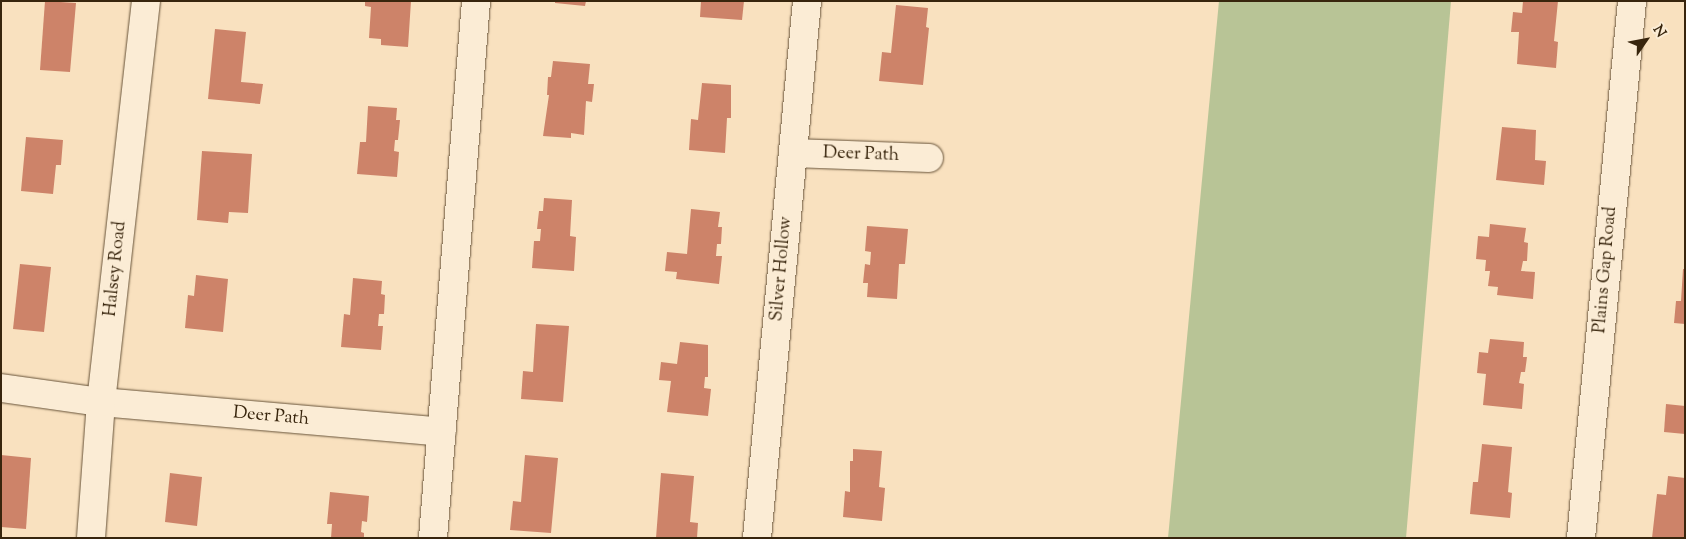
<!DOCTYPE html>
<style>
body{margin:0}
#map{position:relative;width:1686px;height:539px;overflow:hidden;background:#f9e1bf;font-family:"Sorts Mill Goudy",serif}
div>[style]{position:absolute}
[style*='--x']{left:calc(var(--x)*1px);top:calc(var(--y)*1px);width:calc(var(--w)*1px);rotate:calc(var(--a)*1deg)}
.green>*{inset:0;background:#b8c496}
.building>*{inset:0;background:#cd8369}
.roads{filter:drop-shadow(0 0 1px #68543a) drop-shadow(0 0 1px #68543a)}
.minor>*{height:28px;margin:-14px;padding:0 14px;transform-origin:14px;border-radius:14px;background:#fbecd5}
span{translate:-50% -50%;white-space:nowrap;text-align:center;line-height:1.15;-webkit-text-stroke:5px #fbecd5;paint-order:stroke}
.street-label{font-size:18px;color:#38250d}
.frame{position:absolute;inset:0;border:2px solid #38250d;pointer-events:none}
.north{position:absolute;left:1621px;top:15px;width:50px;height:50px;-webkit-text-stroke:4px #fbecd5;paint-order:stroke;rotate:57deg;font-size:14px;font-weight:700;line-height:20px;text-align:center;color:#38250d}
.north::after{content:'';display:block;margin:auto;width:18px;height:22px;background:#38250d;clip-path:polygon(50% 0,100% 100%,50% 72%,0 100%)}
</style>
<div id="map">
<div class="green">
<div style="clip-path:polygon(1219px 1px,1451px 1px,1406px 538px,1168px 538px)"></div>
</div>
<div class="building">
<div style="clip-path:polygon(45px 1px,76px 3px,70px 72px,40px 70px)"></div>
<div style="clip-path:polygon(365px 1px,411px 1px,408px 47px,381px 45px,381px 39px,369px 38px,371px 7px,365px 6px)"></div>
<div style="clip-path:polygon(555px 1px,586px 1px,585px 6px,555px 3px)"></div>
<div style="clip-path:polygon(701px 1px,744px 1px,742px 20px,700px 17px)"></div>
<div style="clip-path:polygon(1523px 1px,1558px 1px,1554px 41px,1558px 42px,1556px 68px,1517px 64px,1519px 32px,1511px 32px,1513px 12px,1522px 13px)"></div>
<div style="clip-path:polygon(896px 5px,928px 8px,926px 27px,929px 28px,923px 85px,879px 81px,882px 52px,891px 53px)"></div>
<div style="clip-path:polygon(215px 29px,246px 32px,241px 82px,263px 84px,260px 104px,208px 99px)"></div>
<div style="clip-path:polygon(553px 61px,590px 64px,588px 84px,594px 84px,592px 102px,586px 101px,584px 135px,571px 133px,571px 138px,543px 136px,549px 95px,547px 95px,548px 77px,551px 77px)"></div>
<div style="clip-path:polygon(702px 83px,731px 85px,731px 118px,727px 118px,725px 153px,689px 150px,691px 119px,698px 120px)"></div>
<div style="clip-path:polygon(368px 106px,397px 108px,396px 120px,400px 120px,398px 140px,395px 140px,394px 151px,399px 152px,397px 177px,357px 174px,360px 142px,366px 142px)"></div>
<div style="clip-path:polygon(1502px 127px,1536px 130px,1535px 160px,1546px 161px,1544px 185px,1496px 180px)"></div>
<div style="clip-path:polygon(26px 137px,63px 140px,61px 165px,56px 165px,53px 194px,21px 191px)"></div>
<div style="clip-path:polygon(202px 151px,252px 154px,248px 213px,229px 212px,228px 223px,197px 220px)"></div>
<div style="clip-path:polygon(544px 198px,572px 200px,570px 236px,576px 237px,574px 271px,532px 268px,534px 241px,540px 241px,541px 229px,537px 229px,539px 211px,543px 211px)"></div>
<div style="clip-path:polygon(691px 209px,720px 212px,718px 227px,722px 227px,721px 244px,717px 244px,716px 256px,722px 256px,719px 284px,676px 279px,677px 272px,665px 271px,667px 252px,687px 254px)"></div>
<div style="clip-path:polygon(1490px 224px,1526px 228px,1524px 242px,1528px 243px,1527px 261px,1523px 261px,1521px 271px,1535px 272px,1533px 299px,1497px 295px,1498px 287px,1488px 286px,1490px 271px,1485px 271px,1486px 260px,1476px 259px,1478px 236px,1489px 237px)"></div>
<div style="clip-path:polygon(867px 226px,908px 229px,905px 264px,899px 264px,897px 299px,867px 297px,868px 283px,863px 283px,865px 264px,870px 265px,871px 252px,865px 251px)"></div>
<div style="clip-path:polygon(20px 264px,51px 267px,44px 332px,13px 329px)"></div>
<div style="clip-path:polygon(1683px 269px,1685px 269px,1685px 324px,1674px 323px,1676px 301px,1681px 301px)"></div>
<div style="clip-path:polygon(196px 275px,228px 279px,223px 332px,185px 328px,188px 295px,194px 296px)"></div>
<div style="clip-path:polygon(353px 278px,382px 281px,381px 294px,385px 295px,384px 314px,379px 314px,378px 326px,383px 326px,381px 350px,341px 347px,344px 314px,350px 315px)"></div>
<div style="clip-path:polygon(536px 324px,569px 326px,563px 402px,521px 399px,523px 371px,533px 372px)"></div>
<div style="clip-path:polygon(1490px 339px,1524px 342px,1523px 357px,1527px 357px,1525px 372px,1521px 372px,1519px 383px,1524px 384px,1522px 409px,1483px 405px,1486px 374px,1477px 373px,1479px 352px,1488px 353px)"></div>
<div style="clip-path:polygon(680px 342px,708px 345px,708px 377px,705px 377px,704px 388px,711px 389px,708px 416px,667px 412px,671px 381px,659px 380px,661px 362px,677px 364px)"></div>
<div style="clip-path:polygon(1666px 404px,1685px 406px,1685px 434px,1664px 432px)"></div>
<div style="clip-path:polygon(1482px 444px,1512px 447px,1508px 492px,1512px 493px,1510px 518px,1470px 514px,1473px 482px,1478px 482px)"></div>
<div style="clip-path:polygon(853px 449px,882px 451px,879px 487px,885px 488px,882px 521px,843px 517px,845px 491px,850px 492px,850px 461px,853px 461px)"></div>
<div style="clip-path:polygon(1px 455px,31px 458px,26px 529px,1px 527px)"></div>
<div style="clip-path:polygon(525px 455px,558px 458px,551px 533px,510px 530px,513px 501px,521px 502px)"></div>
<div style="clip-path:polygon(170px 473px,202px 477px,197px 526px,165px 522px)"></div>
<div style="clip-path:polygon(661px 473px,694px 476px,690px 522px,698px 523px,697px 538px,656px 538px)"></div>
<div style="clip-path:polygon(1668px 476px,1685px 478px,1685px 538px,1652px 538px,1657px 494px,1666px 495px)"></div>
<div style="clip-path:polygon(330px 492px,369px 496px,367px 522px,362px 521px,361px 532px,364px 533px,364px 538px,331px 538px,332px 524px,327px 524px)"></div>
</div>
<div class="roads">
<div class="minor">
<div style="--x:793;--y:153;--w:136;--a:2.1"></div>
<div style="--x:1;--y:388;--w:101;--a:8"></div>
<div style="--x:101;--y:402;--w:342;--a:5"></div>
<div style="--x:91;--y:538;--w:136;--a:-85.8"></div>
<div style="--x:101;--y:402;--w:404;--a:-83.6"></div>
<div style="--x:433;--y:538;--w:539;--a:-85.42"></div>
<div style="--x:757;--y:538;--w:539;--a:-84.68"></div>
<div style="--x:1581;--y:538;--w:539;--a:-84.57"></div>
</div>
</div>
<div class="street-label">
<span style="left:861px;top:155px;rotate:2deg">Deer Path</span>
<span style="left:116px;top:269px;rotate:-84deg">Halsey Road</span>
<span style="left:782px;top:269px;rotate:-85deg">Silver Hollow</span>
<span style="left:1606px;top:270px;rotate:-85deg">Plains Gap Road</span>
<span style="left:271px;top:417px;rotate:5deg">Deer Path</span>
</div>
<div class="frame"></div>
<div class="north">N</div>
</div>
